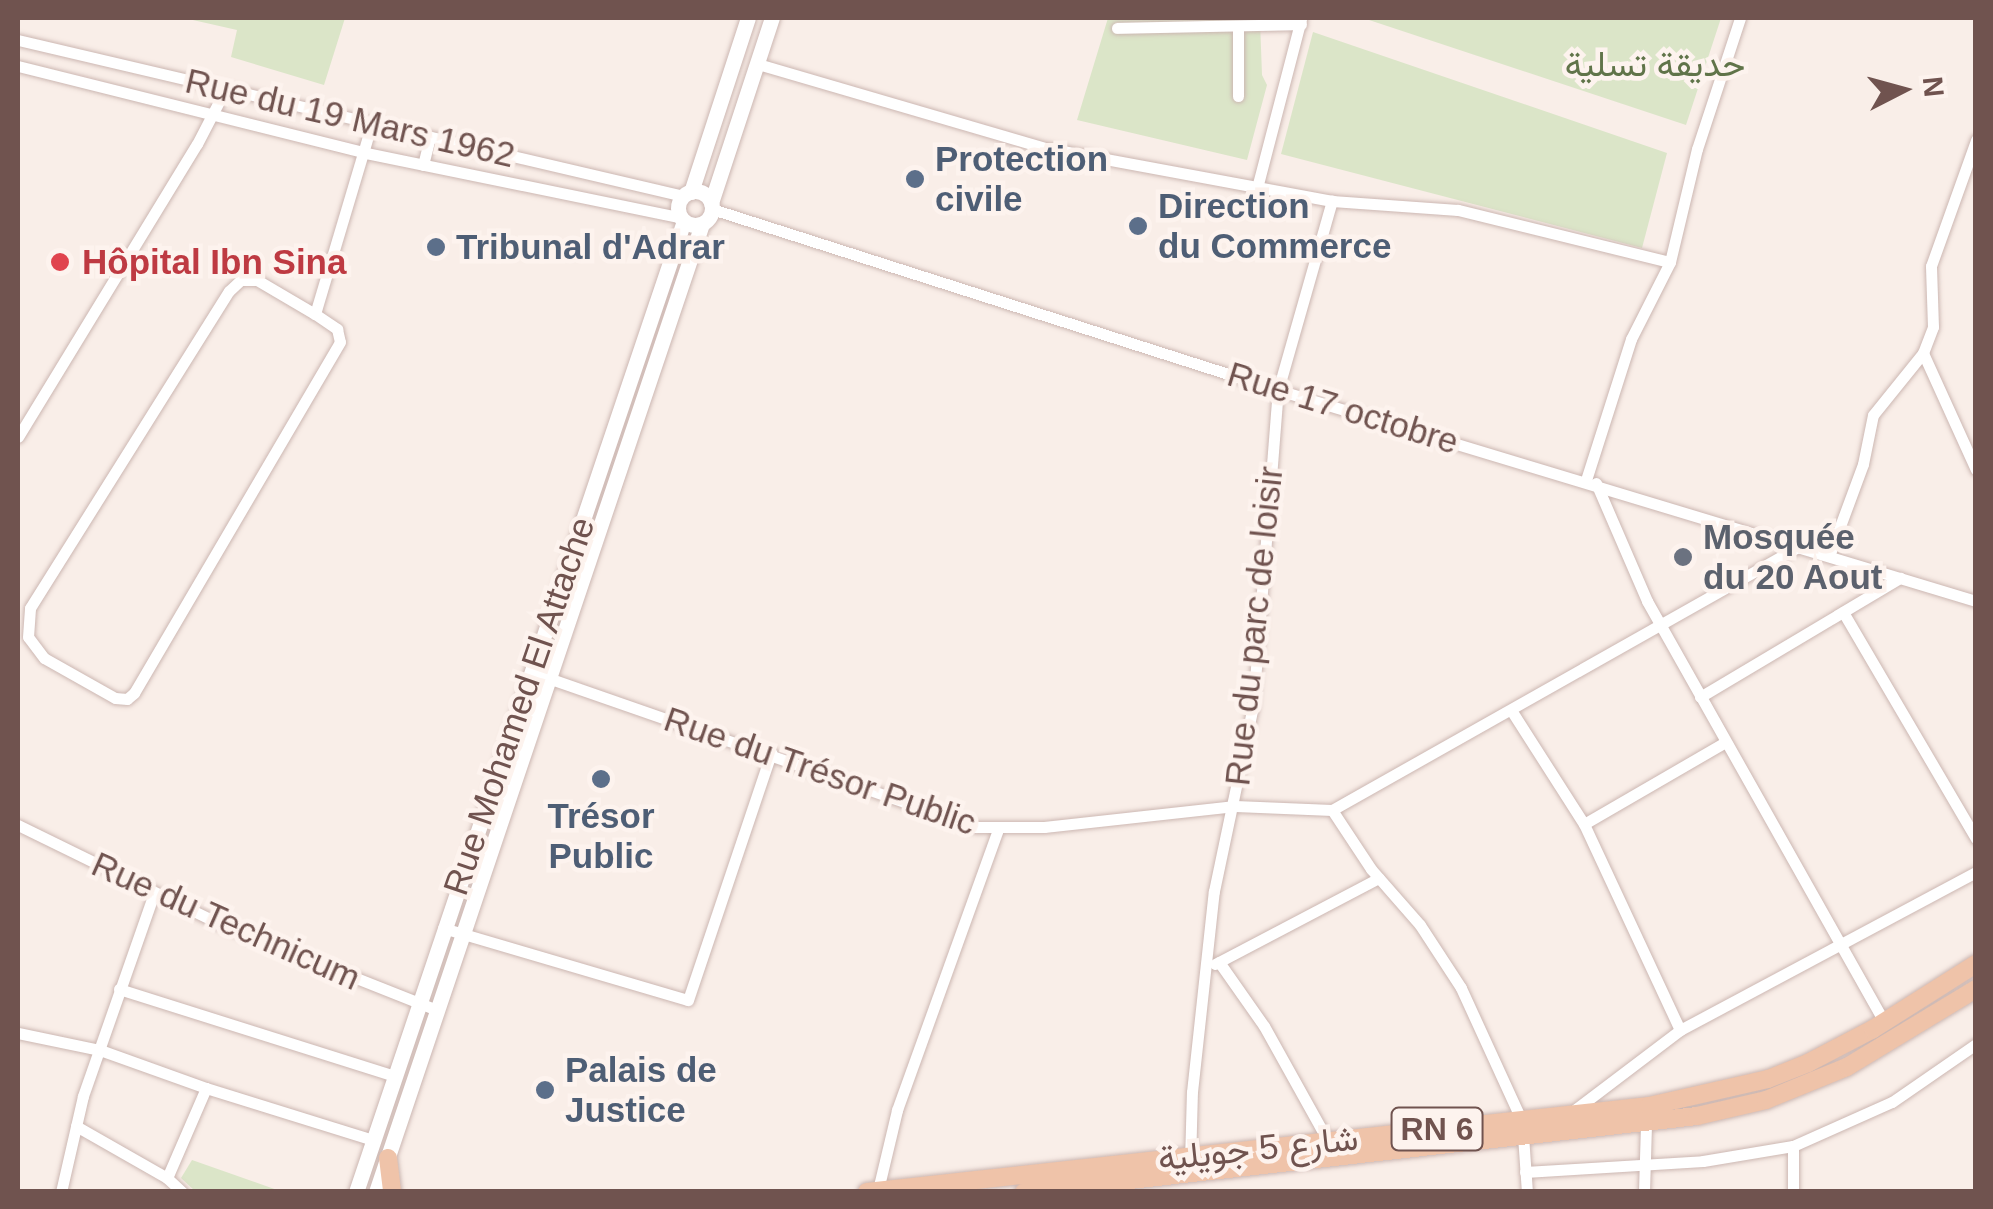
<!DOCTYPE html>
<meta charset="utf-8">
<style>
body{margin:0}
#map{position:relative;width:1993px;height:1209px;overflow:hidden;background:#f9eee8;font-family:Helvetica,Vazirmatn,sans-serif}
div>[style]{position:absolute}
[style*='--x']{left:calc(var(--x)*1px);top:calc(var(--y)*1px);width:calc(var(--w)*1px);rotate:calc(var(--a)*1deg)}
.green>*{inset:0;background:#dbe5c8}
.roads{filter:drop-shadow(0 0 2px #ccb7b2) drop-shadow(0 0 2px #ccb7b2)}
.minor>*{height:11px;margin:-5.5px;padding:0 5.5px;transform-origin:5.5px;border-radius:5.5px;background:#fff}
.tertiary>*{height:15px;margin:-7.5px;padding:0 7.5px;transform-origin:7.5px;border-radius:7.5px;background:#fff}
.tertiary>.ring{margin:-7.5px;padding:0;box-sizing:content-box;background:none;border:15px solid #fff;border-radius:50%}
.primary>*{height:18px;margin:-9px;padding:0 9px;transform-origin:9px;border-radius:9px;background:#efc3a9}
.dots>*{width:28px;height:28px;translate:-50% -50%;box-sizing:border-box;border:5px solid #fdf3ee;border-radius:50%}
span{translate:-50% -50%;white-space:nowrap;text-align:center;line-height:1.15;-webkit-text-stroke:9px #fdf3ee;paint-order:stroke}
.shield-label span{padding:2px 8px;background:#fdf3ee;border:2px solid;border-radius:8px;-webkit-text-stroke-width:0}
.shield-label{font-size:32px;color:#70534f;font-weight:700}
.park-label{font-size:35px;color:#607449}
.street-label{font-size:35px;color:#70534f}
.service-label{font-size:35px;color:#4e5e75;font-weight:700}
.left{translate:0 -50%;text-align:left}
.health-label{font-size:35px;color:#be3a42;font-weight:700}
.worship-label{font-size:35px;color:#5b616d;font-weight:700}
.frame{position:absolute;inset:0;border:20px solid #70534f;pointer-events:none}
.north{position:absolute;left:1853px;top:40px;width:100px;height:100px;-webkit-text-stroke:8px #fdf3ee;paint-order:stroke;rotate:84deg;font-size:28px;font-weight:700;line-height:40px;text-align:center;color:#70534f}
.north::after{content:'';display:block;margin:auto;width:35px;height:45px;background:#70534f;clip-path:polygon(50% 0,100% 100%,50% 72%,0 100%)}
</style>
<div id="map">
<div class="green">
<div style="clip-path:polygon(184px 18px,345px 18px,324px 85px,231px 57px,237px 30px)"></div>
<div style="clip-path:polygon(1108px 18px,1266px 18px,1260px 21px,1262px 75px,1267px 85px,1247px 160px,1077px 120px)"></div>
<div style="clip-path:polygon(1363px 18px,1721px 18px,1686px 125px)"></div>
<div style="clip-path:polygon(1313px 32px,1667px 153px,1642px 248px,1281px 154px)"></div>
<div style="clip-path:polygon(192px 1160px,280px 1191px,195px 1191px,181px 1178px)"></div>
</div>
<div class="roads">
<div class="minor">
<div style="--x:1117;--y:28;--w:184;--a:-1.2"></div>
<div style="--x:18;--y:40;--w:683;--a:13.2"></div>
<div style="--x:758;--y:64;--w:300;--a:16.3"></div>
<div style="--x:1046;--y:148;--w:291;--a:10.5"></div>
<div style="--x:1332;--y:201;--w:126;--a:4.1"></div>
<div style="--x:1458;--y:210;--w:218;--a:13.8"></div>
<div style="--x:18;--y:66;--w:359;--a:14"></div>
<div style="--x:366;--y:153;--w:323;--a:11.6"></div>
<div style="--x:1238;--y:96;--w:70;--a:-90"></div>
<div style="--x:423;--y:165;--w:29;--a:-76"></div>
<div style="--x:1258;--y:184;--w:171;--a:-75.4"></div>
<div style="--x:712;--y:209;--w:594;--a:17.73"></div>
<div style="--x:1278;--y:390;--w:729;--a:16.82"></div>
<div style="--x:241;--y:280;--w:16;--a:0"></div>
<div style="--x:257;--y:280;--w:67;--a:30.4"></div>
<div style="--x:315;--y:314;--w:27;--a:34"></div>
<div style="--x:337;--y:329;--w:13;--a:77"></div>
<div style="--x:340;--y:342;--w:407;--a:120.4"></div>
<div style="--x:134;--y:693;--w:9;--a:139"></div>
<div style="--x:127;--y:699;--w:12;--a:-175"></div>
<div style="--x:115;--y:698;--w:81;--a:-150.6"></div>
<div style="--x:44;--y:658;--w:26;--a:-127"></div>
<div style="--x:28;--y:637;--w:29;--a:-86"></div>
<div style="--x:30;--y:608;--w:374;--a:-57.9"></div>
<div style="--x:229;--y:291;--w:16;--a:-43"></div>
<div style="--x:315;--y:314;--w:199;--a:-73.4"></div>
<div style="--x:1923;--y:353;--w:128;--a:65.6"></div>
<div style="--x:18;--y:437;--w:343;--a:-58.6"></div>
<div style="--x:197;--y:144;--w:61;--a:-62.6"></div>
<div style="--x:1586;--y:480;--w:148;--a:-72.3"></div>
<div style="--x:1631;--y:339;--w:86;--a:-63.1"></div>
<div style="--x:1670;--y:262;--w:116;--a:-76.6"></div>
<div style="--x:1697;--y:149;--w:138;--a:-71.8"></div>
<div style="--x:1596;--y:483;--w:129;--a:66.6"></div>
<div style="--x:1647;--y:601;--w:483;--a:60.6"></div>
<div style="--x:1829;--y:556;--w:98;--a:-69.7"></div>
<div style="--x:1863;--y:464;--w:50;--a:-78.5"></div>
<div style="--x:1873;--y:415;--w:80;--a:-51.1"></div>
<div style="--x:1923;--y:353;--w:28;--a:-69"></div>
<div style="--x:1933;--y:327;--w:61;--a:-91.9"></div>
<div style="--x:1931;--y:266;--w:134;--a:-70.3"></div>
<div style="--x:1843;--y:612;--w:263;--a:59.6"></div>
<div style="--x:531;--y:672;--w:470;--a:19.2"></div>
<div style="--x:975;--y:827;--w:69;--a:0"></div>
<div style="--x:1044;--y:827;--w:192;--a:-6.3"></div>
<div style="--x:1235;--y:806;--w:97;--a:2.4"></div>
<div style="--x:1332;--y:810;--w:533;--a:-29.45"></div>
<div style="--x:1700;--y:697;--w:233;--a:-30.8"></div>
<div style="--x:1511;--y:710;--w:135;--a:57.4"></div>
<div style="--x:1332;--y:810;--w:71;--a:56.5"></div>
<div style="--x:1371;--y:869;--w:74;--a:48.8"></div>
<div style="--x:1420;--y:925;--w:75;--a:56.9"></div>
<div style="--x:1461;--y:988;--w:146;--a:65.4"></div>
<div style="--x:1522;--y:1121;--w:71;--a:86"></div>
<div style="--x:18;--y:825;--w:225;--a:26.1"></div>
<div style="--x:220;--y:924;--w:233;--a:21.6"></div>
<div style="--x:443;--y:928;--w:255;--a:16.4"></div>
<div style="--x:688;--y:1000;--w:261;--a:-71.4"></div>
<div style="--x:1219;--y:962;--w:78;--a:54.9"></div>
<div style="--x:1264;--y:1026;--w:132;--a:60.9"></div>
<div style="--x:1215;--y:964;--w:185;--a:-27.7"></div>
<div style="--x:119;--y:989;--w:289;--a:17.5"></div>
<div style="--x:1680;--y:1030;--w:227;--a:-115"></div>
<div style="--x:1584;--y:824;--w:162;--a:-30.1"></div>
<div style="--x:18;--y:1033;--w:84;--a:11.7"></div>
<div style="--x:100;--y:1050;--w:113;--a:19.7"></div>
<div style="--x:206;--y:1088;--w:175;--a:17.3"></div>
<div style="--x:1572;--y:1112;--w:136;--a:-37.2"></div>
<div style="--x:1680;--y:1030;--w:336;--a:-28.1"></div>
<div style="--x:76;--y:1126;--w:105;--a:29.7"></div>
<div style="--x:167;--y:1178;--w:21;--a:43"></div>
<div style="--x:1190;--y:1162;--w:70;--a:-88.4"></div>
<div style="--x:1192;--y:1092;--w:202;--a:-83.8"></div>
<div style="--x:1214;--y:891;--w:189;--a:-78.1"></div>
<div style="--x:1253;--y:706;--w:317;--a:-85.5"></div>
<div style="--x:1278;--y:390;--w:197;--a:-74.1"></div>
<div style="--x:1525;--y:1172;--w:178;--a:-3.5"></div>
<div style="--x:1703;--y:1161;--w:91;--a:-9.5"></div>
<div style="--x:1793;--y:1146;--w:108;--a:-24"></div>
<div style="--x:1892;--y:1102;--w:102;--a:-34.6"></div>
<div style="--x:167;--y:1178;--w:98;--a:-66.6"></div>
<div style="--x:878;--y:1190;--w:82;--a:-76.6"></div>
<div style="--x:897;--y:1110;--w:299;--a:-70.2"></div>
<div style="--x:61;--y:1192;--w:98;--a:-77.1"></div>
<div style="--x:83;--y:1096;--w:215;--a:-70.7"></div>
<div style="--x:1644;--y:1192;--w:67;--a:-88.3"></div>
<div style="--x:1793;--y:1192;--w:46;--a:-90"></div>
</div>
<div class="tertiary">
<div class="ring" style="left:678px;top:191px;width:19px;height:19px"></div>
<div style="--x:691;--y:192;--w:183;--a:-71.9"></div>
<div style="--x:711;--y:203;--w:195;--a:-71.8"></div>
<div style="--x:356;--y:1192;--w:1025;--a:-71.34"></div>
<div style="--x:376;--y:1192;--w:1021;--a:-71.39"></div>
</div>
<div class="primary">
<div style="--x:388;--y:1158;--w:34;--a:83"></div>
<div style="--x:867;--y:1192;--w:787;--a:-6.28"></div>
<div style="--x:1649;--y:1106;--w:122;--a:-12.8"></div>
<div style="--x:1768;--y:1079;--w:43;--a:-21.8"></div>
<div style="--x:1808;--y:1063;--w:73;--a:-27.6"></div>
<div style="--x:1873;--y:1029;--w:122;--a:-32.3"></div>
<div style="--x:1024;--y:1192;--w:677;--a:-6.44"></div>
<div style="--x:1697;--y:1116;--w:71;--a:-13.1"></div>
<div style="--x:1766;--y:1100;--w:87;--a:-22.2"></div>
<div style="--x:1847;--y:1067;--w:151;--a:-31.2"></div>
</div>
</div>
<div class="dots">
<div style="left:915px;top:179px;background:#5c6f8a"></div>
<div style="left:1138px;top:226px;background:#5c6f8a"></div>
<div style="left:436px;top:247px;background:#5c6f8a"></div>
<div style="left:60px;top:262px;background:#e0444e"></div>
<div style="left:1683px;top:557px;background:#6b7280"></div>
<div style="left:601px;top:779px;background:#5c6f8a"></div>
<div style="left:545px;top:1090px;background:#5c6f8a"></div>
</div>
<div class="shield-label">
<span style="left:1437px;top:1129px">RN 6</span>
</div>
<div class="park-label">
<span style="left:1655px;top:64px">حديقة تسلية</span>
</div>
<div class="street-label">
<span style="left:350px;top:118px;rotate:13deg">Rue du 19 Mars 1962</span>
<span style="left:1343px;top:408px;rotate:17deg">Rue 17 octobre</span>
<span style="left:1254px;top:626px;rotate:-84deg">Rue du parc de loisir</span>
<span style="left:519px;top:706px;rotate:-71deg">Rue Mohamed El Attache</span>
<span style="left:820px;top:771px;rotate:19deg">Rue du Trésor Public</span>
<span style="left:226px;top:921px;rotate:24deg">Rue du Technicum</span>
<span style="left:1258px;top:1148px;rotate:-6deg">شارع 5 جويلية</span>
</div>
<div class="service-label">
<span class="left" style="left:935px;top:179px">Protection<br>civile</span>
<span class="left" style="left:1158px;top:226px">Direction<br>du Commerce</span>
<span class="left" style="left:456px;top:247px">Tribunal d'Adrar</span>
<span style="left:601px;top:836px">Trésor<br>Public</span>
<span class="left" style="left:565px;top:1090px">Palais de<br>Justice</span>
</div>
<div class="health-label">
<span class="left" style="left:82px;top:262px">Hôpital Ibn Sina</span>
</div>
<div class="worship-label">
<span class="left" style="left:1703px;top:557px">Mosquée<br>du 20 Aout</span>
</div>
<div class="frame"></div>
<div class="north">N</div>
</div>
